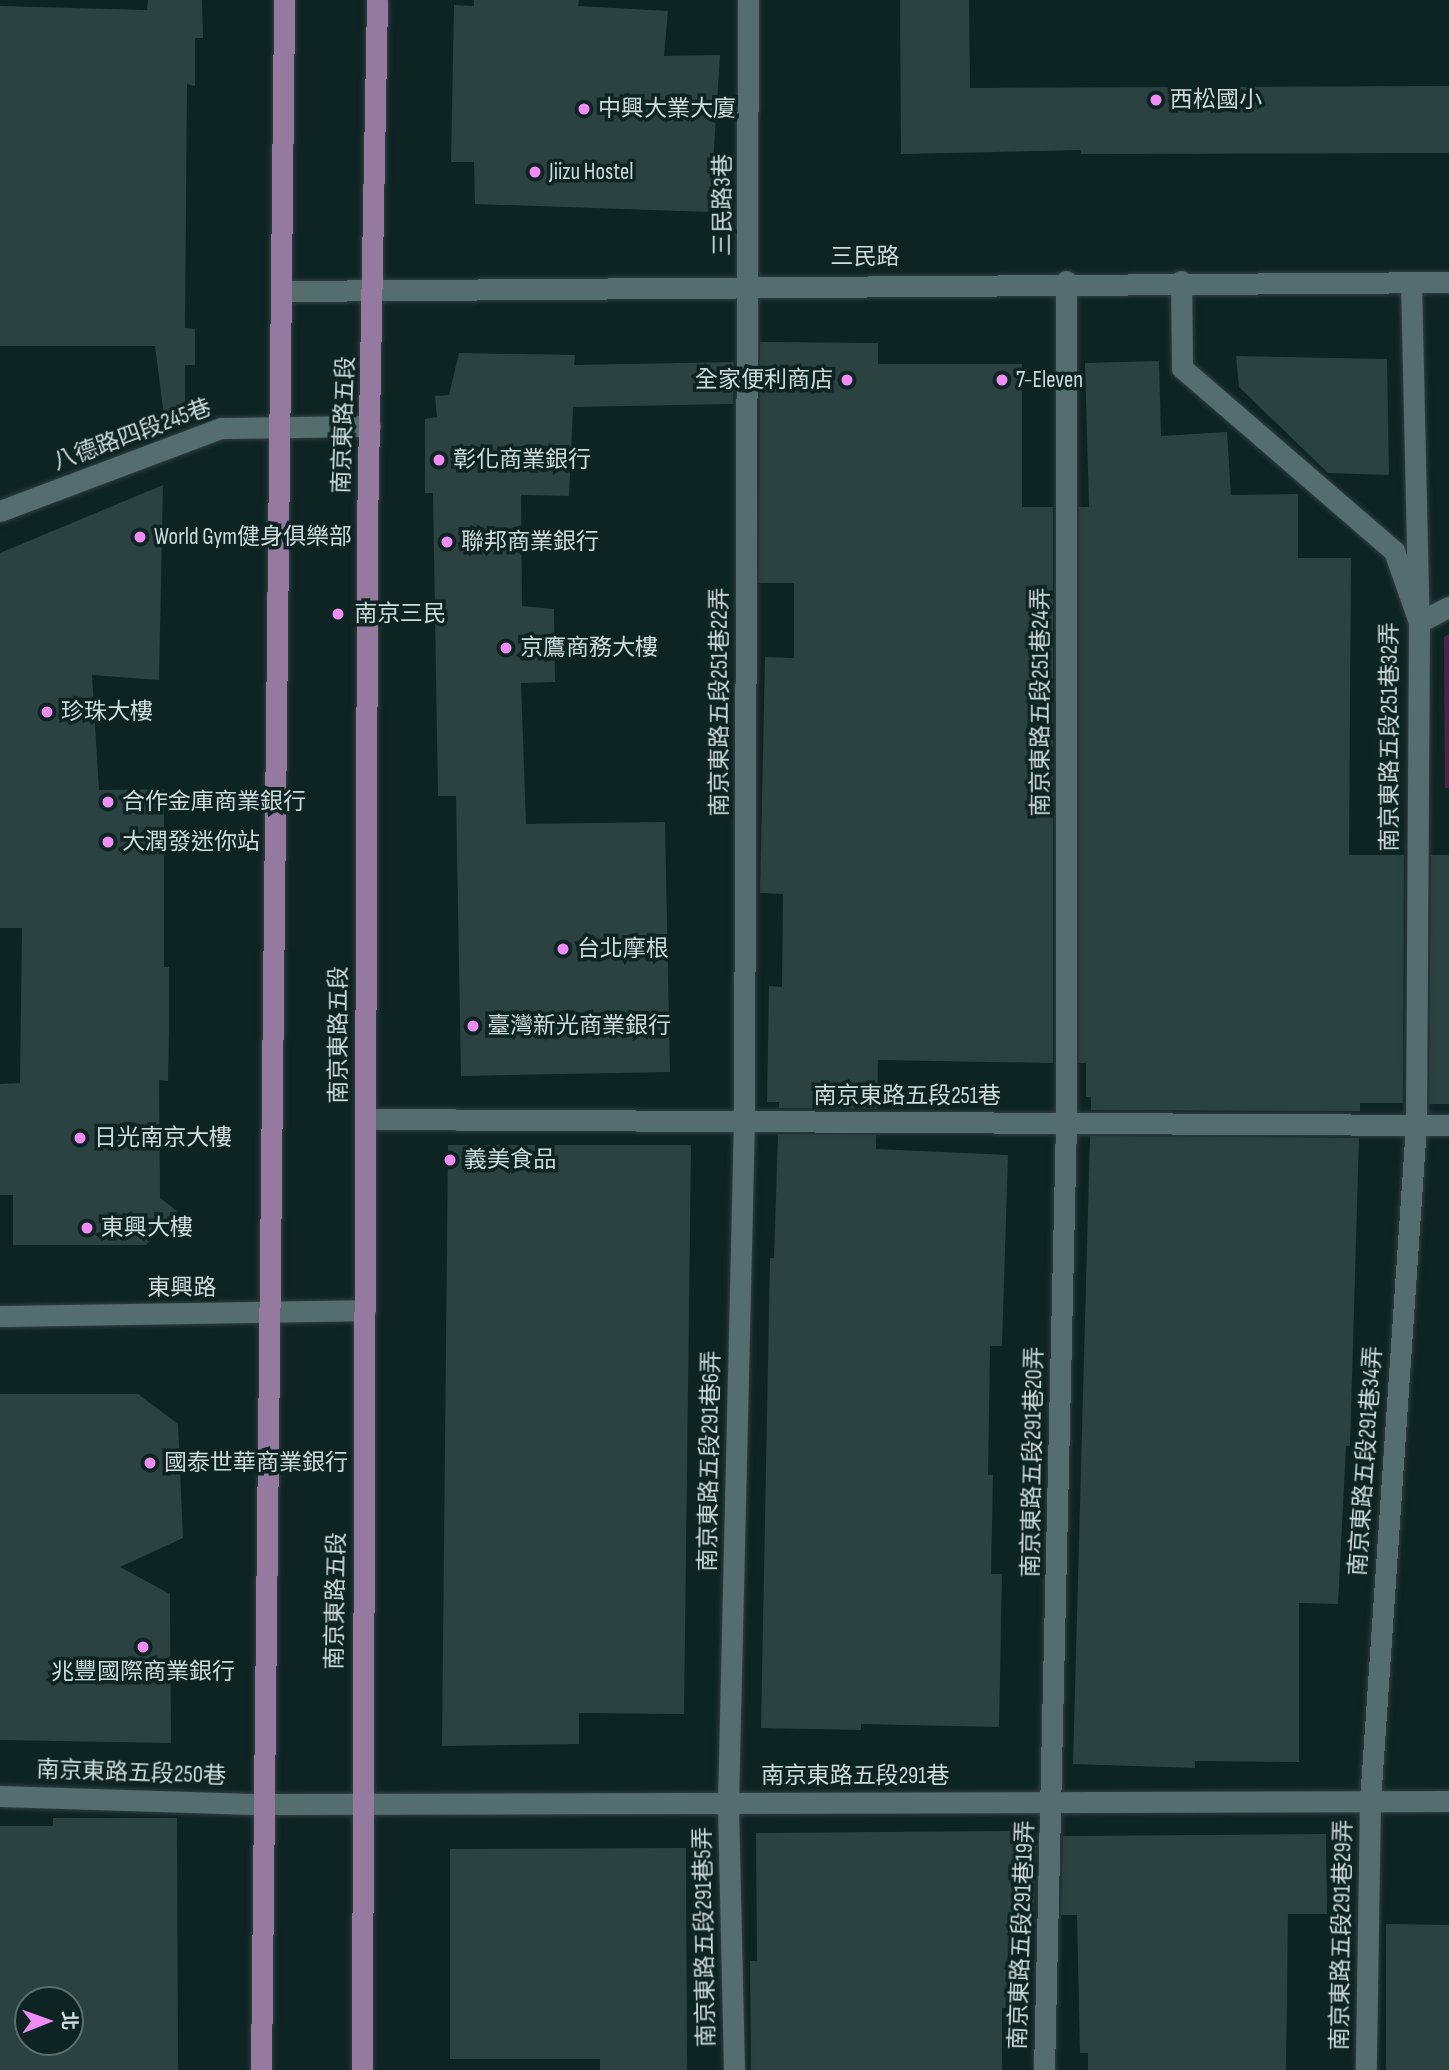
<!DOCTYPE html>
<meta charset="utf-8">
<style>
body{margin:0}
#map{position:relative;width:1449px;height:2070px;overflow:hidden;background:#0e2423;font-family:"Sofia Sans Condensed","Noto Sans TC",sans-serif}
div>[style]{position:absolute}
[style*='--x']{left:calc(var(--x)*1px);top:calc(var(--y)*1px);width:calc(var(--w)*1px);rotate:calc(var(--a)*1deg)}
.green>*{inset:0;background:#4c234e}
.building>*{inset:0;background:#2b4241}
.roads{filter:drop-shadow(0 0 2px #313e3e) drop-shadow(0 0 2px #313e3e)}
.minor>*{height:21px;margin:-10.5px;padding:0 10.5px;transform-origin:10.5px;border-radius:10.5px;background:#556d6d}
.major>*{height:21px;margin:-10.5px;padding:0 10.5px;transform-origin:10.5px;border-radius:10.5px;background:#95799f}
.dots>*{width:19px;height:19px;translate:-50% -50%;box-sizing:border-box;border:4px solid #0e2423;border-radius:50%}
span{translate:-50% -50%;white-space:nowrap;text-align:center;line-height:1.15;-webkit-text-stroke:7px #0e2423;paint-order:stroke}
.poi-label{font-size:23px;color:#cedbdb}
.left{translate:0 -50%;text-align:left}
.right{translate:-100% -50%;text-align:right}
.street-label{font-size:23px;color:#cedbdb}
.north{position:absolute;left:14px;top:1986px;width:70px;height:70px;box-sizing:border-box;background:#0e2423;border:2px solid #5b6d6d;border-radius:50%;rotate:89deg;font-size:19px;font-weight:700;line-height:28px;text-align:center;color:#cedbdb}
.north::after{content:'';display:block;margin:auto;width:24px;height:32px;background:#f18bf5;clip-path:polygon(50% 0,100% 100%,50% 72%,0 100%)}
</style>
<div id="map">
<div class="green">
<div style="clip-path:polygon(1449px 634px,1449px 788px,1445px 788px,1444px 637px)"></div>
</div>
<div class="building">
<div style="clip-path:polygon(148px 0,202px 0,203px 38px,195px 38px,195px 86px,187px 84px,185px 328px,195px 329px,195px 365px,185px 365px,185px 414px,164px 416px,155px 346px,0 346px,0 6px,147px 10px)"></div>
<div style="clip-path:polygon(474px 0,579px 0,578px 6px,668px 11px,664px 56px,720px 55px,710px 212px,475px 204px,474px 162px,451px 162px,454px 5px,474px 6px)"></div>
<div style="clip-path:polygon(900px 0,969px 0,970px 88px,1449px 86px,1449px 153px,1081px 154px,1081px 150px,901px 154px)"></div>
<div style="clip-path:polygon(760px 342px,878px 343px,878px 364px,1022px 364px,1022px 507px,1053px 507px,1053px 1063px,878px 1060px,877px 1109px,779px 1108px,779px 1102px,767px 1102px,769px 986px,782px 987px,783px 894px,760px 893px,765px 657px,794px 658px,794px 583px,759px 583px)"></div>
<div style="clip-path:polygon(459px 353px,575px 355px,574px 365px,734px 362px,733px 404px,573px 407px,569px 496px,521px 495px,522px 606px,554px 609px,555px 682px,521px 683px,526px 824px,665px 822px,670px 1072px,461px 1076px,456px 796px,438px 796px,433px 493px,425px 493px,425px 419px,437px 417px,435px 396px,449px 395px)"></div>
<div style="clip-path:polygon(1236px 356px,1387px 359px,1389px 475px,1328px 473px,1239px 387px)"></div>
<div style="clip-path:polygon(1159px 361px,1161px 436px,1227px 432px,1231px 495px,1298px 494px,1298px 558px,1351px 558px,1349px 855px,1404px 855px,1403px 1103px,1360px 1103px,1360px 1111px,1091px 1110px,1091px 1097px,1086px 1097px,1086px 1063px,1079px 1063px,1079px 507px,1089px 507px,1085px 363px)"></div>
<div style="clip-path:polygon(163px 485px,159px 680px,92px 675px,99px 790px,164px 789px,164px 967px,169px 967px,169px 1032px,168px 1081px,159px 1080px,160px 1198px,177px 1211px,146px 1245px,13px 1245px,13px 1195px,0 1195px,0 1084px,20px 1083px,22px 928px,0 928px,0 553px)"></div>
<div style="clip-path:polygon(1431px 855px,1449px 855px,1449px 1104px,1429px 1104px)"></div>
<div style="clip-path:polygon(778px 1134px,876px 1135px,876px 1149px,1008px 1155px,1002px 1346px,990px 1346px,988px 1475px,993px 1475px,991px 1574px,1002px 1574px,999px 1727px,861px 1724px,861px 1730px,761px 1728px,770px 1258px,774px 1258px)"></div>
<div style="clip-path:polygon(1090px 1136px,1359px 1138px,1350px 1446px,1346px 1446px,1338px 1604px,1299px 1603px,1299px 1762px,1195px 1761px,1195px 1768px,1073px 1764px)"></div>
<div style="clip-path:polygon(448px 1145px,691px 1145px,684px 1714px,579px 1713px,579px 1744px,442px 1746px)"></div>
<div style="clip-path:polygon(0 1394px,138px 1394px,178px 1424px,183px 1538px,120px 1567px,170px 1594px,171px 1743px,0 1740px)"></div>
<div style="clip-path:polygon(evenodd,53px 1818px,177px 1818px,178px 2070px,0 2070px,0 1826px,53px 1826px,53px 1818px,28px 2000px,70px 2000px,70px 2042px,28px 2042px,28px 2000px)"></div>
<div style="clip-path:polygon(1012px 1831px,1012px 1836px,1036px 1836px,1034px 1915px,1013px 1915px,1014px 2008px,1002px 2008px,1002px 2070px,751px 2070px,750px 1961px,757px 1961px,756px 1833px)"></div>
<div style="clip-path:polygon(1326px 1834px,1327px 1914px,1288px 1914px,1286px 2070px,1088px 2070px,1088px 2053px,1080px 2053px,1077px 1915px,1061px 1915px,1063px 1836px)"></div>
<div style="clip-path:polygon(686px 1848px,687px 2070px,600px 2070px,600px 2059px,450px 2059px,450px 1849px)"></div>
<div style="clip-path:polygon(1386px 1924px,1449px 1925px,1449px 2070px,1386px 2070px)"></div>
</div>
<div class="roads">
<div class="minor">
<div style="--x:1181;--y:281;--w:87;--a:89.3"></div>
<div style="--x:1182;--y:368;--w:280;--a:40.8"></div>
<div style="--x:1394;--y:551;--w:75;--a:70.6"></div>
<div style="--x:1419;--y:622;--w:503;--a:90.34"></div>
<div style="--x:1416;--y:1125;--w:678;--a:93.89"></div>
<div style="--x:1370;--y:1801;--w:269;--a:90.9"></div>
<div style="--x:1411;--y:282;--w:340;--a:88.7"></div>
<div style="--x:1419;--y:622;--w:34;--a:-27"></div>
<div style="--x:282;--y:291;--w:1167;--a:-0.44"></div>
<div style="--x:0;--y:511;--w:236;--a:-20.6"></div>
<div style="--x:221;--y:428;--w:149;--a:-0.8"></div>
<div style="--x:365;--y:1119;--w:1084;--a:0.32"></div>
<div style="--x:0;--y:1316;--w:365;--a:-0.9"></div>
<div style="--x:0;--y:1796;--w:261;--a:1.8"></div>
<div style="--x:261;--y:1804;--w:1188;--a:-0.14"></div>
<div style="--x:734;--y:2070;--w:267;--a:-91.3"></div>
<div style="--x:728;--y:1803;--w:682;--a:-88.66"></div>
<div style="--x:744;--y:1121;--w:1121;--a:-89.8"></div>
<div style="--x:1044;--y:2070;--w:947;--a:-88.67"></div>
<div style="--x:1066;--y:1123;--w:842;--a:-90"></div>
</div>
<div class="major">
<div style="--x:261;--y:2070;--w:2070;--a:-89.36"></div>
<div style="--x:362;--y:2070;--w:1544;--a:-89.81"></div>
<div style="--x:367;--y:526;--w:526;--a:-88.91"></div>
</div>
</div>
<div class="dots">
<div style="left:1156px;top:100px;background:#f18bf5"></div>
<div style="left:584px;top:109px;background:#f18bf5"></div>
<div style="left:535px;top:172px;background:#f18bf5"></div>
<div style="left:847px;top:380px;background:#f18bf5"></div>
<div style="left:1002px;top:380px;background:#f18bf5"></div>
<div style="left:439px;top:460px;background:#f18bf5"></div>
<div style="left:140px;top:537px;background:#f18bf5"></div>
<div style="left:447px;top:542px;background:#f18bf5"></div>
<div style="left:338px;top:614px;background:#f18bf5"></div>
<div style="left:506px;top:648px;background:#f18bf5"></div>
<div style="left:47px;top:712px;background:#f18bf5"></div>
<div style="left:108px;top:802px;background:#f18bf5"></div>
<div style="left:108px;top:842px;background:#f18bf5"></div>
<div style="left:563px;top:949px;background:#f18bf5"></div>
<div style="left:473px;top:1026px;background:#f18bf5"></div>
<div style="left:80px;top:1138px;background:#f18bf5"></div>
<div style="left:450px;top:1160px;background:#f18bf5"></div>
<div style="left:87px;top:1228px;background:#f18bf5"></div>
<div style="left:150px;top:1463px;background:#f18bf5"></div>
<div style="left:143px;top:1647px;background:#f18bf5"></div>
</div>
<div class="poi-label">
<span class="left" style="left:1170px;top:100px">西松國小</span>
<span class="left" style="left:598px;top:109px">中興大業大廈</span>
<span class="left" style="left:549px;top:172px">Jiizu Hostel</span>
<span class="right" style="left:833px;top:380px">全家便利商店</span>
<span class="left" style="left:1016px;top:380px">7-Eleven</span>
<span class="left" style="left:453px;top:460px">彰化商業銀行</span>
<span class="left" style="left:154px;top:537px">World Gym健身俱樂部</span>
<span class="left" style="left:461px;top:542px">聯邦商業銀行</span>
<span class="left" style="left:354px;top:614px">南京三民</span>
<span class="left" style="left:520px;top:648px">京鷹商務大樓</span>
<span class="left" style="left:61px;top:712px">珍珠大樓</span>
<span class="left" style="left:122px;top:802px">合作金庫商業銀行</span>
<span class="left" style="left:122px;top:842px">大潤發迷你站</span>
<span class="left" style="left:577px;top:949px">台北摩根</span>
<span class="left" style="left:487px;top:1026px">臺灣新光商業銀行</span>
<span class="left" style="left:94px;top:1138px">日光南京大樓</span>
<span class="left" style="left:464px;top:1160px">義美食品</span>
<span class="left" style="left:101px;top:1228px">東興大樓</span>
<span class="left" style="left:164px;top:1463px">國泰世華商業銀行</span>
<span style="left:143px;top:1672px">兆豐國際商業銀行</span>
</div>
<div class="street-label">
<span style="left:723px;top:205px;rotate:-90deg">三民路3巷</span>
<span style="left:865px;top:257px">三民路</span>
<span style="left:344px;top:425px;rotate:-88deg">南京東路五段</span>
<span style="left:132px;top:435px;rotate:-20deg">八德路四段245巷</span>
<span style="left:720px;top:702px;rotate:-90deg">南京東路五段251巷22弄</span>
<span style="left:1041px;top:702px;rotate:-90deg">南京東路五段251巷24弄</span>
<span style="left:1390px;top:737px;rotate:-90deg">南京東路五段251巷32弄</span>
<span style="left:339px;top:1035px;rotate:-90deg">南京東路五段</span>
<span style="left:907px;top:1096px">南京東路五段251巷</span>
<span style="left:182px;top:1288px">東興路</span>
<span style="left:710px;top:1461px;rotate:-89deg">南京東路五段291巷6弄</span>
<span style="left:1366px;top:1461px;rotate:-86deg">南京東路五段291巷34弄</span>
<span style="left:1033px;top:1462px;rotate:-89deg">南京東路五段291巷20弄</span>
<span style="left:336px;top:1601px;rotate:-89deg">南京東路五段</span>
<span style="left:131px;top:1773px;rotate:2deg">南京東路五段250巷</span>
<span style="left:855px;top:1776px">南京東路五段291巷</span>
<span style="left:1022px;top:1935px;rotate:-88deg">南京東路五段291巷19弄</span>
<span style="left:1342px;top:1935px;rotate:-89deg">南京東路五段291巷29弄</span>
<span style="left:705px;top:1937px;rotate:-91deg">南京東路五段291巷5弄</span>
</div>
<div class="north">北</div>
</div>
